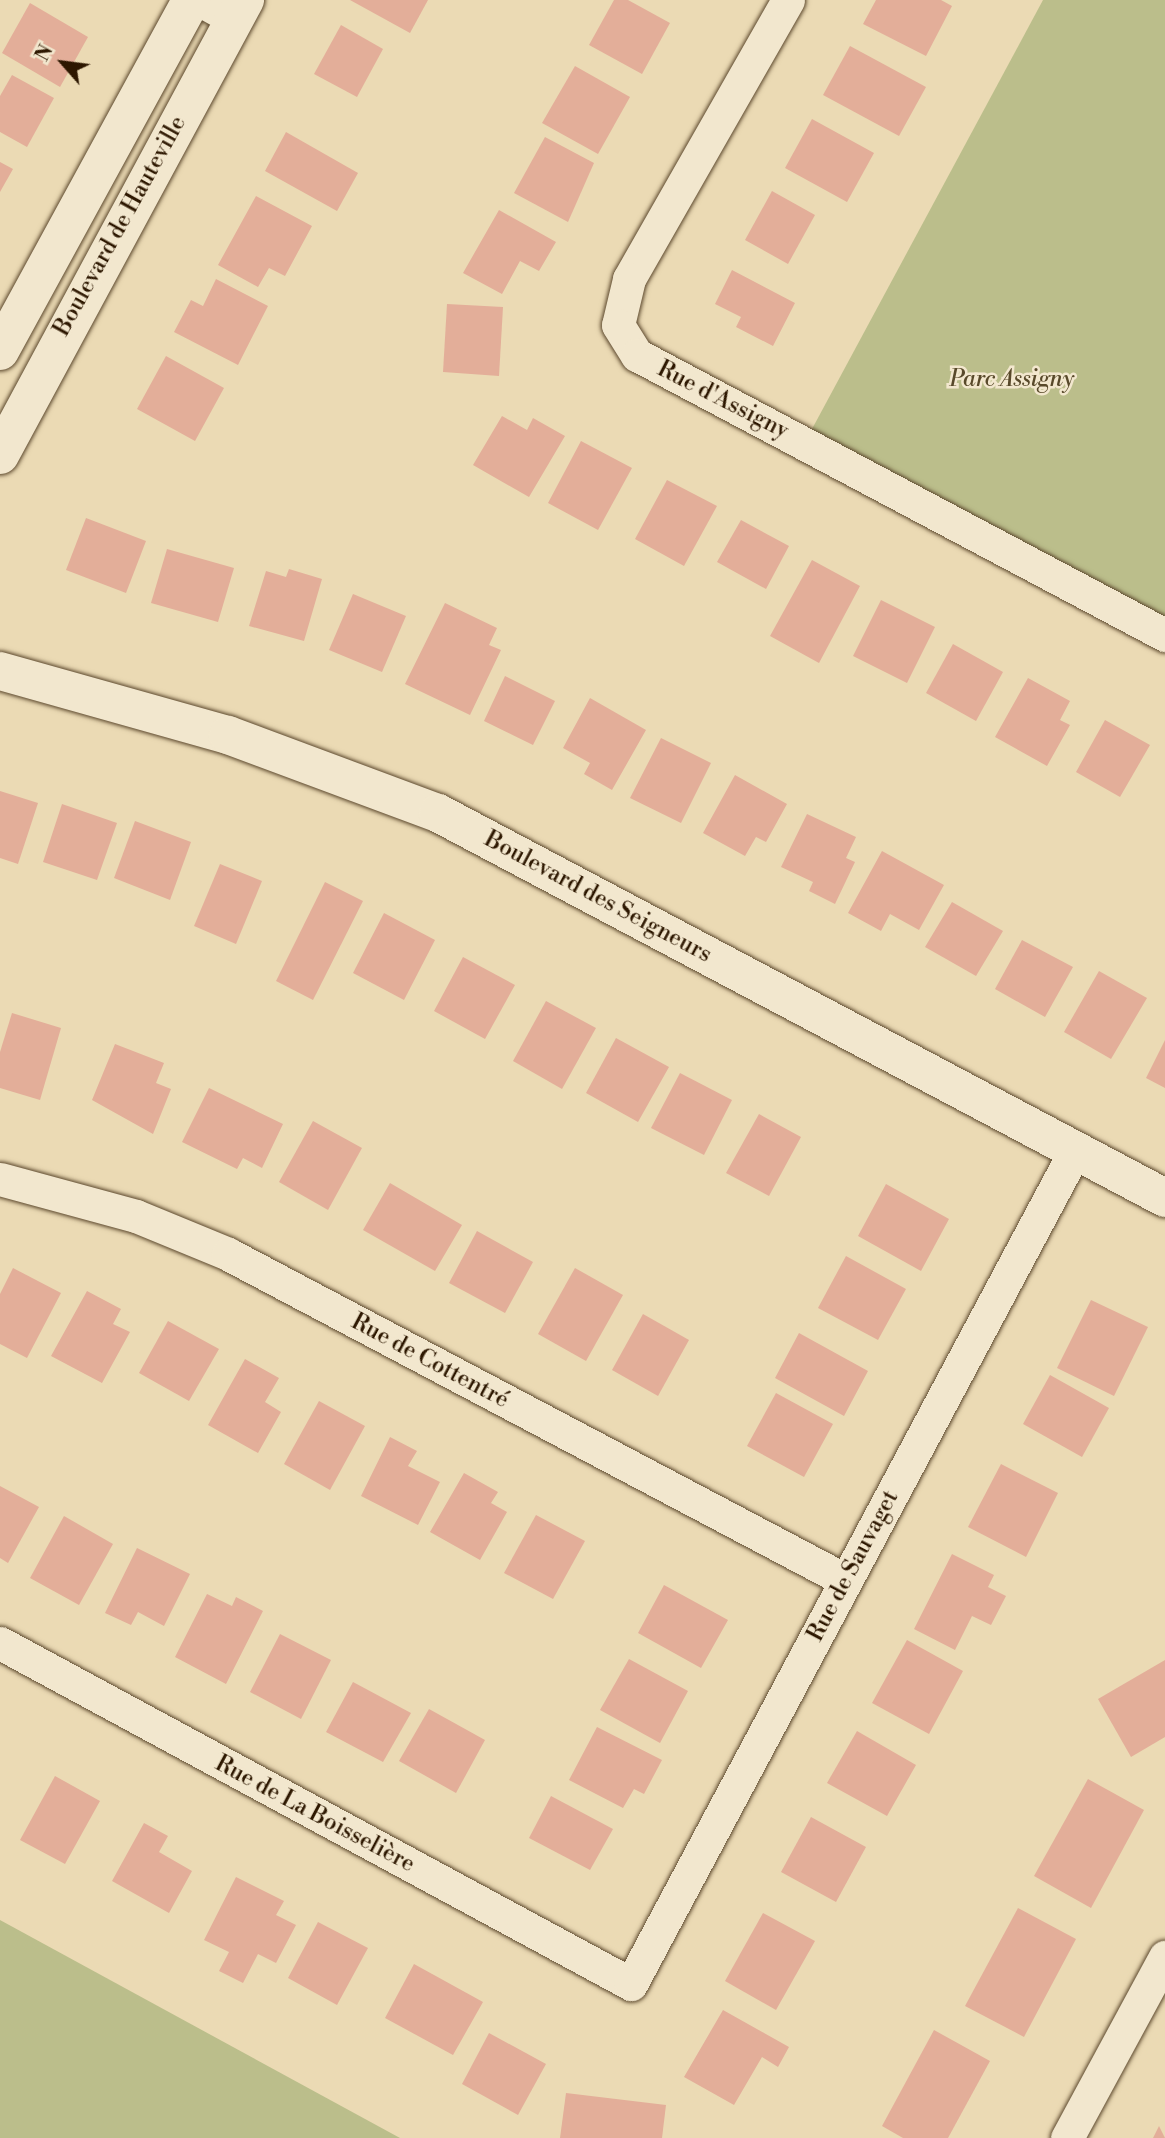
<!DOCTYPE html>
<meta charset="utf-8">
<style>
body{margin:0}
#map{position:relative;width:1165px;height:2138px;overflow:hidden;background:#ebdab4;font-family:"Libre Bodoni",serif}
div>[style]{position:absolute}
[style*='--x']{left:calc(var(--x)*1px);top:calc(var(--y)*1px);width:calc(var(--w)*1px);rotate:calc(var(--a)*1deg)}
.green>*{inset:0;background:#bbbe8b}
.building>*{inset:0;background:#e3ae99}
.roads{filter:drop-shadow(0 0 2px #5c482d) drop-shadow(0 0 2px #5c482d)}
.street>*{height:33px;margin:-16.5px;padding:0 16.5px;transform-origin:16.5px;border-radius:16.5px;background:#f2e7ce}
.secondary>*{height:38px;margin:-19px;padding:0 19px;transform-origin:19px;border-radius:19px;background:#f2e7ce}
span{translate:-50% -50%;white-space:nowrap;text-align:center;line-height:1.15;-webkit-text-stroke:5px #f2e7ce;paint-order:stroke}
.street-label{font-size:23px;color:#2d1700}
.park-label{font-size:23px;color:#58492a;font-style:italic}
.north{position:absolute;left:28px;top:28px;width:70px;height:70px;-webkit-text-stroke:5px #f2e7ce;paint-order:stroke;rotate:298deg;font-size:19px;font-weight:700;line-height:28px;text-align:center;color:#2d1700}
.north::after{content:'';display:block;margin:auto;width:24px;height:32px;background:#2d1700;clip-path:polygon(50% 0,100% 100%,50% 72%,0 100%)}
</style>
<div id="map">
<div class="green">
<div style="clip-path:polygon(1043px 0,1165px 0,1165px 635px,805px 442px)"></div>
<div style="clip-path:polygon(0 1920px,400px 2138px,0 2138px)"></div>
</div>
<div class="building">
<div style="clip-path:polygon(350px 0,428px 0,410px 33px)"></div>
<div style="clip-path:polygon(614px 0,628px 0,670px 23px,642px 74px,589px 45px)"></div>
<div style="clip-path:polygon(876px 0,941px 0,952px 6px,926px 56px,863px 24px)"></div>
<div style="clip-path:polygon(30px 3px,88px 37px,60px 87px,2px 53px)"></div>
<div style="clip-path:polygon(341px 25px,383px 49px,357px 97px,314px 74px)"></div>
<div style="clip-path:polygon(850px 46px,926px 87px,899px 136px,823px 95px)"></div>
<div style="clip-path:polygon(575px 66px,630px 97px,598px 154px,542px 123px)"></div>
<div style="clip-path:polygon(12px 75px,54px 98px,27px 147px,0 132px,0 96px)"></div>
<div style="clip-path:polygon(812px 119px,874px 153px,847px 202px,785px 168px)"></div>
<div style="clip-path:polygon(286px 132px,358px 173px,337px 211px,265px 171px)"></div>
<div style="clip-path:polygon(545px 137px,594px 163px,568px 222px,514px 193px)"></div>
<div style="clip-path:polygon(0 162px,13px 169px,0 192px)"></div>
<div style="clip-path:polygon(772px 191px,815px 215px,788px 264px,745px 240px)"></div>
<div style="clip-path:polygon(256px 196px,312px 226px,285px 276px,269px 268px,258px 287px,218px 265px)"></div>
<div style="clip-path:polygon(499px 210px,556px 242px,539px 271px,520px 261px,502px 294px,463px 273px)"></div>
<div style="clip-path:polygon(732px 270px,795px 303px,773px 346px,736px 327px,741px 317px,715px 304px)"></div>
<div style="clip-path:polygon(216px 279px,268px 306px,238px 365px,174px 332px,191px 300px,203px 306px)"></div>
<div style="clip-path:polygon(447px 304px,503px 307px,499px 376px,443px 372px)"></div>
<div style="clip-path:polygon(166px 356px,224px 388px,195px 441px,137px 409px)"></div>
<div style="clip-path:polygon(502px 416px,527px 430px,533px 418px,565px 436px,529px 497px,473px 465px)"></div>
<div style="clip-path:polygon(581px 441px,632px 468px,598px 530px,548px 503px)"></div>
<div style="clip-path:polygon(667px 480px,717px 506px,684px 566px,635px 539px)"></div>
<div style="clip-path:polygon(86px 518px,146px 541px,126px 593px,66px 570px)"></div>
<div style="clip-path:polygon(741px 520px,789px 546px,766px 589px,717px 562px)"></div>
<div style="clip-path:polygon(167px 549px,234px 568px,218px 622px,151px 603px)"></div>
<div style="clip-path:polygon(812px 560px,860px 586px,819px 663px,770px 636px)"></div>
<div style="clip-path:polygon(289px 569px,322px 579px,304px 641px,249px 626px,266px 571px,286px 577px)"></div>
<div style="clip-path:polygon(353px 594px,406px 616px,382px 672px,329px 650px)"></div>
<div style="clip-path:polygon(881px 600px,935px 627px,907px 683px,853px 656px)"></div>
<div style="clip-path:polygon(445px 603px,497px 628px,489px 645px,501px 650px,470px 715px,405px 684px)"></div>
<div style="clip-path:polygon(953px 644px,1003px 672px,976px 721px,926px 693px)"></div>
<div style="clip-path:polygon(505px 676px,555px 701px,533px 745px,484px 721px)"></div>
<div style="clip-path:polygon(1028px 678px,1070px 701px,1060px 720px,1070px 725px,1047px 766px,995px 737px)"></div>
<div style="clip-path:polygon(590px 698px,646px 730px,612px 790px,584px 774px,590px 763px,563px 748px)"></div>
<div style="clip-path:polygon(1105px 720px,1150px 745px,1120px 797px,1076px 772px)"></div>
<div style="clip-path:polygon(661px 738px,711px 763px,681px 823px,630px 798px)"></div>
<div style="clip-path:polygon(735px 775px,787px 804px,766px 842px,756px 837px,745px 856px,703px 833px)"></div>
<div style="clip-path:polygon(0 791px,38px 803px,18px 864px,0 858px)"></div>
<div style="clip-path:polygon(62px 804px,117px 823px,97px 880px,43px 862px)"></div>
<div style="clip-path:polygon(807px 814px,856px 837px,846px 858px,855px 862px,835px 904px,809px 891px,813px 882px,781px 867px)"></div>
<div style="clip-path:polygon(135px 821px,191px 842px,170px 900px,114px 878px)"></div>
<div style="clip-path:polygon(882px 851px,944px 885px,919px 930px,890px 914px,881px 931px,848px 913px)"></div>
<div style="clip-path:polygon(220px 864px,262px 881px,236px 944px,194px 926px)"></div>
<div style="clip-path:polygon(325px 882px,363px 901px,313px 1000px,276px 981px)"></div>
<div style="clip-path:polygon(952px 902px,1003px 931px,976px 976px,925px 947px)"></div>
<div style="clip-path:polygon(384px 913px,435px 940px,404px 1000px,353px 973px)"></div>
<div style="clip-path:polygon(1022px 940px,1073px 967px,1045px 1017px,995px 989px)"></div>
<div style="clip-path:polygon(463px 957px,515px 985px,485px 1039px,434px 1011px)"></div>
<div style="clip-path:polygon(1099px 971px,1147px 998px,1111px 1059px,1064px 1032px)"></div>
<div style="clip-path:polygon(546px 1001px,596px 1028px,562px 1089px,513px 1061px)"></div>
<div style="clip-path:polygon(12px 1013px,61px 1028px,40px 1100px,0 1088px,0 1052px)"></div>
<div style="clip-path:polygon(616px 1038px,669px 1067px,638px 1122px,586px 1093px)"></div>
<div style="clip-path:polygon(1165px 1040px,1165px 1088px,1146px 1078px)"></div>
<div style="clip-path:polygon(115px 1044px,164px 1063px,156px 1083px,171px 1089px,153px 1134px,92px 1100px)"></div>
<div style="clip-path:polygon(680px 1073px,732px 1100px,704px 1155px,651px 1128px)"></div>
<div style="clip-path:polygon(209px 1088px,283px 1124px,262px 1168px,243px 1158px,237px 1169px,182px 1142px)"></div>
<div style="clip-path:polygon(759px 1114px,801px 1137px,769px 1196px,726px 1173px)"></div>
<div style="clip-path:polygon(313px 1121px,362px 1148px,328px 1210px,279px 1182px)"></div>
<div style="clip-path:polygon(390px 1183px,462px 1225px,435px 1271px,363px 1230px)"></div>
<div style="clip-path:polygon(886px 1184px,949px 1219px,921px 1271px,858px 1236px)"></div>
<div style="clip-path:polygon(477px 1231px,533px 1262px,505px 1313px,449px 1283px)"></div>
<div style="clip-path:polygon(846px 1256px,906px 1289px,878px 1340px,818px 1308px)"></div>
<div style="clip-path:polygon(13px 1268px,61px 1293px,27px 1358px,0 1344px,0 1294px)"></div>
<div style="clip-path:polygon(575px 1268px,623px 1295px,586px 1361px,538px 1334px)"></div>
<div style="clip-path:polygon(87px 1291px,121px 1309px,113px 1324px,130px 1332px,102px 1383px,51px 1356px)"></div>
<div style="clip-path:polygon(1091px 1300px,1148px 1327px,1114px 1396px,1057px 1368px)"></div>
<div style="clip-path:polygon(643px 1314px,689px 1340px,658px 1396px,612px 1370px)"></div>
<div style="clip-path:polygon(168px 1321px,219px 1349px,189px 1401px,139px 1373px)"></div>
<div style="clip-path:polygon(799px 1333px,868px 1371px,844px 1416px,775px 1378px)"></div>
<div style="clip-path:polygon(245px 1359px,279px 1378px,265px 1402px,281px 1412px,258px 1453px,208px 1425px)"></div>
<div style="clip-path:polygon(1050px 1375px,1109px 1408px,1082px 1457px,1023px 1424px)"></div>
<div style="clip-path:polygon(776px 1393px,833px 1424px,804px 1477px,747px 1446px)"></div>
<div style="clip-path:polygon(319px 1401px,365px 1426px,330px 1490px,284px 1464px)"></div>
<div style="clip-path:polygon(390px 1437px,417px 1451px,408px 1466px,440px 1482px,418px 1525px,361px 1496px)"></div>
<div style="clip-path:polygon(1001px 1464px,1058px 1493px,1026px 1557px,968px 1527px)"></div>
<div style="clip-path:polygon(464px 1473px,498px 1492px,491px 1503px,507px 1512px,480px 1560px,430px 1532px)"></div>
<div style="clip-path:polygon(0 1486px,39px 1507px,8px 1563px,0 1558px)"></div>
<div style="clip-path:polygon(536px 1515px,585px 1541px,553px 1599px,504px 1573px)"></div>
<div style="clip-path:polygon(64px 1516px,113px 1544px,79px 1605px,30px 1578px)"></div>
<div style="clip-path:polygon(137px 1548px,190px 1574px,164px 1626px,138px 1612px,131px 1625px,105px 1613px)"></div>
<div style="clip-path:polygon(952px 1554px,994px 1575px,988px 1587px,1006px 1596px,991px 1625px,972px 1616px,955px 1650px,914px 1629px)"></div>
<div style="clip-path:polygon(664px 1585px,728px 1620px,701px 1668px,638px 1633px)"></div>
<div style="clip-path:polygon(207px 1594px,232px 1606px,236px 1597px,263px 1611px,226px 1684px,175px 1657px)"></div>
<div style="clip-path:polygon(280px 1634px,331px 1660px,301px 1719px,250px 1692px)"></div>
<div style="clip-path:polygon(907px 1640px,963px 1671px,929px 1734px,872px 1703px)"></div>
<div style="clip-path:polygon(629px 1659px,688px 1691px,660px 1743px,600px 1710px)"></div>
<div style="clip-path:polygon(1165px 1660px,1165px 1737px,1131px 1757px,1098px 1699px)"></div>
<div style="clip-path:polygon(353px 1682px,411px 1713px,383px 1762px,326px 1732px)"></div>
<div style="clip-path:polygon(429px 1709px,485px 1740px,456px 1793px,399px 1761px)"></div>
<div style="clip-path:polygon(597px 1727px,662px 1760px,644px 1794px,634px 1789px,623px 1808px,569px 1780px)"></div>
<div style="clip-path:polygon(857px 1731px,916px 1765px,887px 1816px,827px 1783px)"></div>
<div style="clip-path:polygon(55px 1776px,100px 1801px,65px 1864px,20px 1840px)"></div>
<div style="clip-path:polygon(1088px 1779px,1144px 1810px,1091px 1908px,1034px 1876px)"></div>
<div style="clip-path:polygon(551px 1796px,613px 1829px,590px 1870px,529px 1838px)"></div>
<div style="clip-path:polygon(811px 1817px,866px 1847px,836px 1902px,781px 1872px)"></div>
<div style="clip-path:polygon(144px 1823px,168px 1836px,159px 1852px,192px 1871px,169px 1913px,112px 1881px)"></div>
<div style="clip-path:polygon(236px 1877px,284px 1901px,276px 1915px,296px 1925px,276px 1963px,258px 1954px,243px 1983px,219px 1971px,229px 1952px,204px 1940px)"></div>
<div style="clip-path:polygon(1018px 1908px,1076px 1939px,1024px 2037px,965px 2006px)"></div>
<div style="clip-path:polygon(763px 1913px,815px 1941px,776px 2010px,725px 1981px)"></div>
<div style="clip-path:polygon(318px 1922px,368px 1948px,337px 2005px,288px 1978px)"></div>
<div style="clip-path:polygon(414px 1964px,483px 2002px,453px 2055px,385px 2018px)"></div>
<div style="clip-path:polygon(723px 2010px,789px 2047px,778px 2067px,762px 2057px,734px 2105px,684px 2077px)"></div>
<div style="clip-path:polygon(934px 2030px,990px 2061px,948px 2138px,903px 2138px,882px 2126px)"></div>
<div style="clip-path:polygon(489px 2033px,546px 2064px,518px 2115px,462px 2084px)"></div>
<div style="clip-path:polygon(566px 2093px,666px 2105px,662px 2138px,560px 2138px)"></div>
<div style="clip-path:polygon(1159px 2126px,1165px 2138px,1153px 2138px)"></div>
</div>
<div class="roads">
<div class="street">
<div style="--x:200;--y:0;--w:39;--a:29"></div>
<div style="--x:788;--y:0;--w:321;--a:119.7"></div>
<div style="--x:629;--y:279;--w:47;--a:103.4"></div>
<div style="--x:618;--y:325;--w:36;--a:58"></div>
<div style="--x:637;--y:355;--w:598;--a:27.94"></div>
<div style="--x:0;--y:1179;--w:141;--a:15.2"></div>
<div style="--x:136;--y:1216;--w:100;--a:22.4"></div>
<div style="--x:228;--y:1254;--w:698;--a:27.85"></div>
<div style="--x:0;--y:1643;--w:717;--a:28.39"></div>
<div style="--x:631;--y:1984;--w:946;--a:-61.95"></div>
<div style="--x:1067;--y:2138;--w:206;--a:-61.6"></div>
</div>
<div class="secondary">
<div style="--x:0;--y:351;--w:400;--a:-61.4"></div>
<div style="--x:0;--y:455;--w:517;--a:-61.7"></div>
<div style="--x:0;--y:671;--w:237;--a:15.7"></div>
<div style="--x:228;--y:735;--w:224;--a:20.4"></div>
<div style="--x:438;--y:813;--w:823;--a:27.9"></div>
</div>
</div>
<div class="street-label">
<span style="left:120px;top:226px;rotate:-61deg">Boulevard de Hauteville</span>
<span style="left:723px;top:400px;rotate:27deg">Rue d'Assigny</span>
<span style="left:598px;top:897px;rotate:28deg">Boulevard des Seigneurs</span>
<span style="left:430px;top:1361px;rotate:28deg">Rue de Cottentré</span>
<span style="left:853px;top:1566px;rotate:-62deg">Rue de Sauvaget</span>
<span style="left:315px;top:1814px;rotate:28deg">Rue de La Boisselière</span>
</div>
<div class="park-label">
<span style="left:1012px;top:379px">Parc Assigny</span>
</div>
<div class="north">N</div>
</div>
